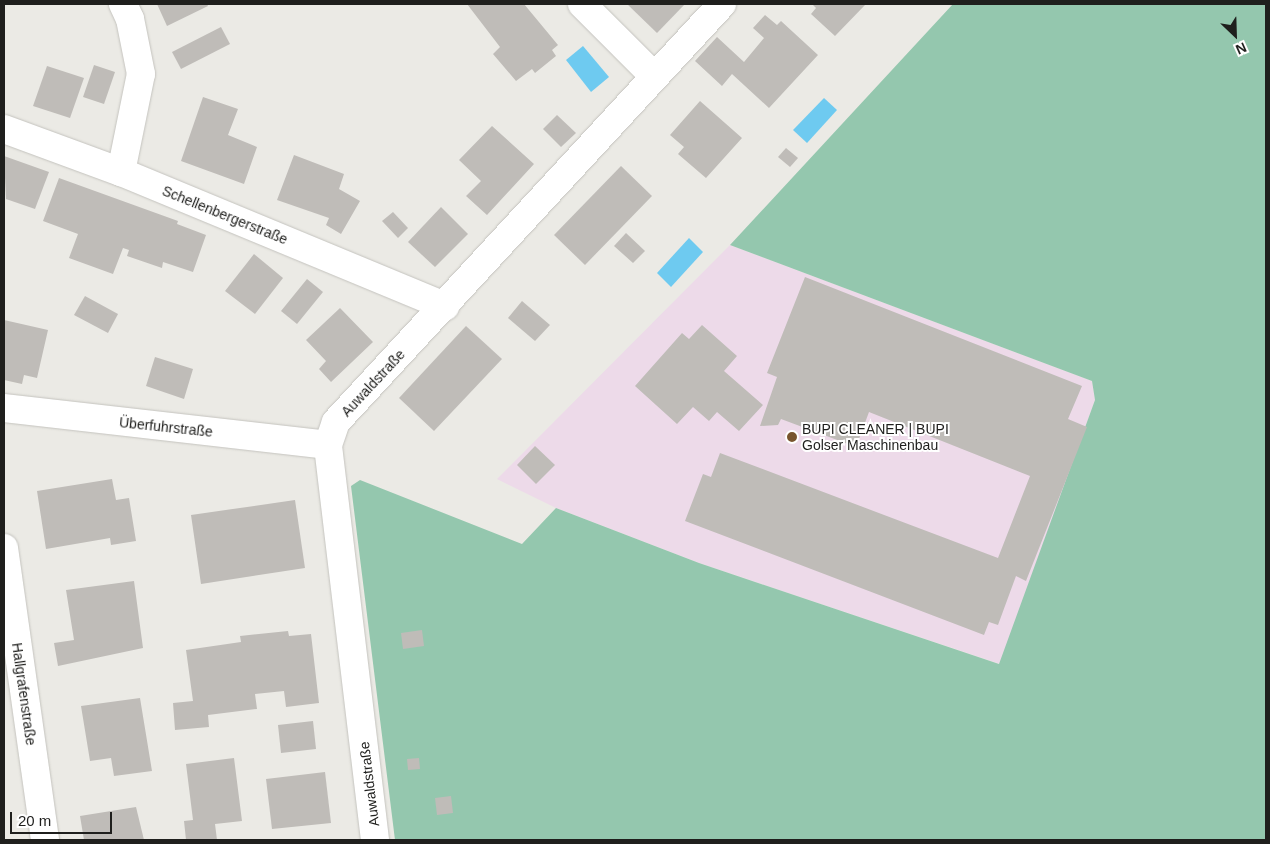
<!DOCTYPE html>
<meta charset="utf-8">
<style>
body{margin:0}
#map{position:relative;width:1270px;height:844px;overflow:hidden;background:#ebeae5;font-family:Helvetica,sans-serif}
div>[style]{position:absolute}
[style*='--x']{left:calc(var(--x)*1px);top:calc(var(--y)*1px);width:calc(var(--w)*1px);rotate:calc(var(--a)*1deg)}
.industrial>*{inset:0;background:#eddae9}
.green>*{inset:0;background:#94c7ae}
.water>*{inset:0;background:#6ecaf0}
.building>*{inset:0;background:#bfbcb8}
.roads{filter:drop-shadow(0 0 1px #c4c3be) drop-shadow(0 0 1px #c4c3be)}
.street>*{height:28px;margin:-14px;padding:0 14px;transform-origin:14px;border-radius:14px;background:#fff}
.dots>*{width:14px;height:14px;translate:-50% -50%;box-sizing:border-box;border:2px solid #fff;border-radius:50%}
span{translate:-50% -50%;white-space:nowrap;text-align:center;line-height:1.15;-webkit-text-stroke:4px #fff;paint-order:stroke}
.street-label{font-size:14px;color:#1f1f1d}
.poi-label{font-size:14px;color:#1f1f1d}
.left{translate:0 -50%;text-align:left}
.frame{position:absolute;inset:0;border:5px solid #1f1f1d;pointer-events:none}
.north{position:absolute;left:1210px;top:10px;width:50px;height:50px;-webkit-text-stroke:4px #fff;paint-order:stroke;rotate:156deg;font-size:14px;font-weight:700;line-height:20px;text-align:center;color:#1f1f1d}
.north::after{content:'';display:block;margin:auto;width:18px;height:22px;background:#1f1f1d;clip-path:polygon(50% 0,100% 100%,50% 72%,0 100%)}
.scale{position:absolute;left:10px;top:812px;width:102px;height:22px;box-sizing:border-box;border:2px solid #1f1f1d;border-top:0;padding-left:6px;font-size:15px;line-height:18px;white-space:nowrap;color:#1f1f1d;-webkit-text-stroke:4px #fff;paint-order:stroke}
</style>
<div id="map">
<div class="industrial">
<div style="clip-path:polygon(730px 245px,1092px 381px,1095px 400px,1000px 664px,699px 563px,556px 508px,497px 479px)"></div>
</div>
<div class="green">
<div style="clip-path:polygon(953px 4px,1266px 4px,1266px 840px,395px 840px,351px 486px,360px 480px,522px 544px,556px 508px,699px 563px,999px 664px,1095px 400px,1092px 381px,730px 245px)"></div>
</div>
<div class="water">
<div style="clip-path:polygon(583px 46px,609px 77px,591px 92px,566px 60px)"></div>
<div style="clip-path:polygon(824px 98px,837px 110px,807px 143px,793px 130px)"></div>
<div style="clip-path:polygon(689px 238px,703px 252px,671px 287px,657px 273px)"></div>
</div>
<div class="building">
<div style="clip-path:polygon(157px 4px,207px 4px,208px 6px,167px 26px)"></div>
<div style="clip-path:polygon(467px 4px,524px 4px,558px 45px,552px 50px,556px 56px,535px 73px,532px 69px,516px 81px,493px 54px,500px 47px)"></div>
<div style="clip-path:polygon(627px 4px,685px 4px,657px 33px)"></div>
<div style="clip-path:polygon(812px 4px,866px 4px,835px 36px,811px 14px,816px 8px)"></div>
<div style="clip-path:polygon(765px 15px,777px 25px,781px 21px,818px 55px,769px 108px,732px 74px,722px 86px,695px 61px,717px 37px,744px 62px,764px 38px,753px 28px)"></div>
<div style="clip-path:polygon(221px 27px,230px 44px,181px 69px,172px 52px)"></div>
<div style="clip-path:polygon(94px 65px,115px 72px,104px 104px,83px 97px)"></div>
<div style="clip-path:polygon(47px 66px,84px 78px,70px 118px,33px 106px)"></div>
<div style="clip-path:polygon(203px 97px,238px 109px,228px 135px,257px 147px,244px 184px,181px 161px)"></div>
<div style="clip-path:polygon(700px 101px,742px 138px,706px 178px,678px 154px,684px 147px,670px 135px)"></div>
<div style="clip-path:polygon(557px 115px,576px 133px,561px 147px,543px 129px)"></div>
<div style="clip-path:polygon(492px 126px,534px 164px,487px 215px,466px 196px,481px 181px,459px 160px)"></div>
<div style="clip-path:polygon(786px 148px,798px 158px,790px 167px,778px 157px)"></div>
<div style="clip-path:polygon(294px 155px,344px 174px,339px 189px,360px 201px,341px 234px,326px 225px,329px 218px,277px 200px)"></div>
<div style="clip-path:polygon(4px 156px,49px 172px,35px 209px,6px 199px)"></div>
<div style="clip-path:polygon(621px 166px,652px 196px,585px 265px,554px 235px)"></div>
<div style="clip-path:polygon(59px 178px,178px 221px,177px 224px,206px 235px,193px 272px,163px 262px,162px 268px,127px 256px,129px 250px,123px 248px,113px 274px,69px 258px,78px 234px,43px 221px)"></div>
<div style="clip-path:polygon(441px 207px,468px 234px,435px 267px,408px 242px)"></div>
<div style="clip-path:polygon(393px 212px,408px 228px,398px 238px,382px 221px)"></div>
<div style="clip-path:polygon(626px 233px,645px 251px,633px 263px,614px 246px)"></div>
<div style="clip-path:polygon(254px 254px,283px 278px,255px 314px,225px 291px)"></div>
<div style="clip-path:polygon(805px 277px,1082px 386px,1068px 419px,1087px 427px,1026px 581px,1016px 576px,998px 625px,989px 622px,984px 635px,685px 521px,703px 474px,711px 477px,720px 453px,998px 558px,1030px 476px,869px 412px,856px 447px,781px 419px,778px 425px,760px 426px,777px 377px,767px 373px)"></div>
<div style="clip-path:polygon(307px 279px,323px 292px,297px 324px,281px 311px)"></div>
<div style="clip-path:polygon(85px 296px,118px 314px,108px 333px,74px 315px)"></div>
<div style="clip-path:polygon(522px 301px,550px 325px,535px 341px,508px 318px)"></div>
<div style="clip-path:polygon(340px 308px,373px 342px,331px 382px,319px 369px,326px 361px,306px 340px)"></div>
<div style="clip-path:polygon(4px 320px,48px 330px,37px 378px,24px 375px,22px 384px,4px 380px)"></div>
<div style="clip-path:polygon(702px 325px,737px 356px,724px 371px,763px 405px,739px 431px,717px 412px,709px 421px,693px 407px,677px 424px,635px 386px,682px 333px,689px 339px)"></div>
<div style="clip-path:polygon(466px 326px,502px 359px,434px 431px,399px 398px)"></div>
<div style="clip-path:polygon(155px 357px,193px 369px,184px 399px,146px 386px)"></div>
<div style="clip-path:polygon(535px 446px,555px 465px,536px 484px,517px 465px)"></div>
<div style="clip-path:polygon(112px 479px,116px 500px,129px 498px,136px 541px,111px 545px,110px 538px,46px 549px,37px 491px)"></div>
<div style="clip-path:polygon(295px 500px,305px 568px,201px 584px,191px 515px)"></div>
<div style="clip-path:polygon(134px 581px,143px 648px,58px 666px,54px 643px,74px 640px,66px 590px)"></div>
<div style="clip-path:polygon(422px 630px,424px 646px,403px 649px,401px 633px)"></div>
<div style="clip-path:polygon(288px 631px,289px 636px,311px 634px,319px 703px,286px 707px,284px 691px,255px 694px,257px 709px,208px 715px,209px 727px,175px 730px,173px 703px,193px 701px,186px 650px,241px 642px,240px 636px)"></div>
<div style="clip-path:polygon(140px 698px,152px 771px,114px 776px,111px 758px,90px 761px,81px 706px)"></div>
<div style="clip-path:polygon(313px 721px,316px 749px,281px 753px,278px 725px)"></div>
<div style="clip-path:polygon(234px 758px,242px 821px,215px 824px,217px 840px,186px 840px,184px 821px,193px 820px,186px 764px)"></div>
<div style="clip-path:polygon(419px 758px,420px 769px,408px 770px,407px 759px)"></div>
<div style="clip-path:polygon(325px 772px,331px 823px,272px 829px,266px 779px)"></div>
<div style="clip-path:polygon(451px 796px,453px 813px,437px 815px,435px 798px)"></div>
<div style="clip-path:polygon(136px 807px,144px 840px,84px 840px,80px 816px)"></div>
</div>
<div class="roads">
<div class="street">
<div style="--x:582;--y:4;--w:102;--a:45"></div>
<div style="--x:4;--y:129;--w:125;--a:20.2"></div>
<div style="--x:121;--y:172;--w:351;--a:22.5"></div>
<div style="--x:121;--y:172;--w:100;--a:-78.5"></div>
<div style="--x:141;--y:74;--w:56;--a:-101.3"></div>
<div style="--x:130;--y:19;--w:17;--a:-115"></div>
<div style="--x:4;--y:408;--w:326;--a:6.5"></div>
<div style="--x:4;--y:548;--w:295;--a:82"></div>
<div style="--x:375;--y:840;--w:398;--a:-96.8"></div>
<div style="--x:328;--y:445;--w:24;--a:-71"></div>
<div style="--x:336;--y:422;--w:569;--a:-47.28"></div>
</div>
</div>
<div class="dots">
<div style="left:792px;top:437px;background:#78552e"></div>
</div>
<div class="street-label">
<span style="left:225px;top:215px;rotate:22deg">Schellenbergerstraße</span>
<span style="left:373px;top:383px;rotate:-47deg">Auwaldstraße</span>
<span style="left:166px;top:427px;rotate:6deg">Überfuhrstraße</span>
<span style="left:24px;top:694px;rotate:82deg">Hallgrafenstraße</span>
<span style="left:369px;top:784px;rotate:-97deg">Auwaldstraße</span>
</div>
<div class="poi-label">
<span class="left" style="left:802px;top:437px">BUPI CLEANER | BUPI<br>Golser Maschinenbau</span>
</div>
<div class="frame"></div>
<div class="north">N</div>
<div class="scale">20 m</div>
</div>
